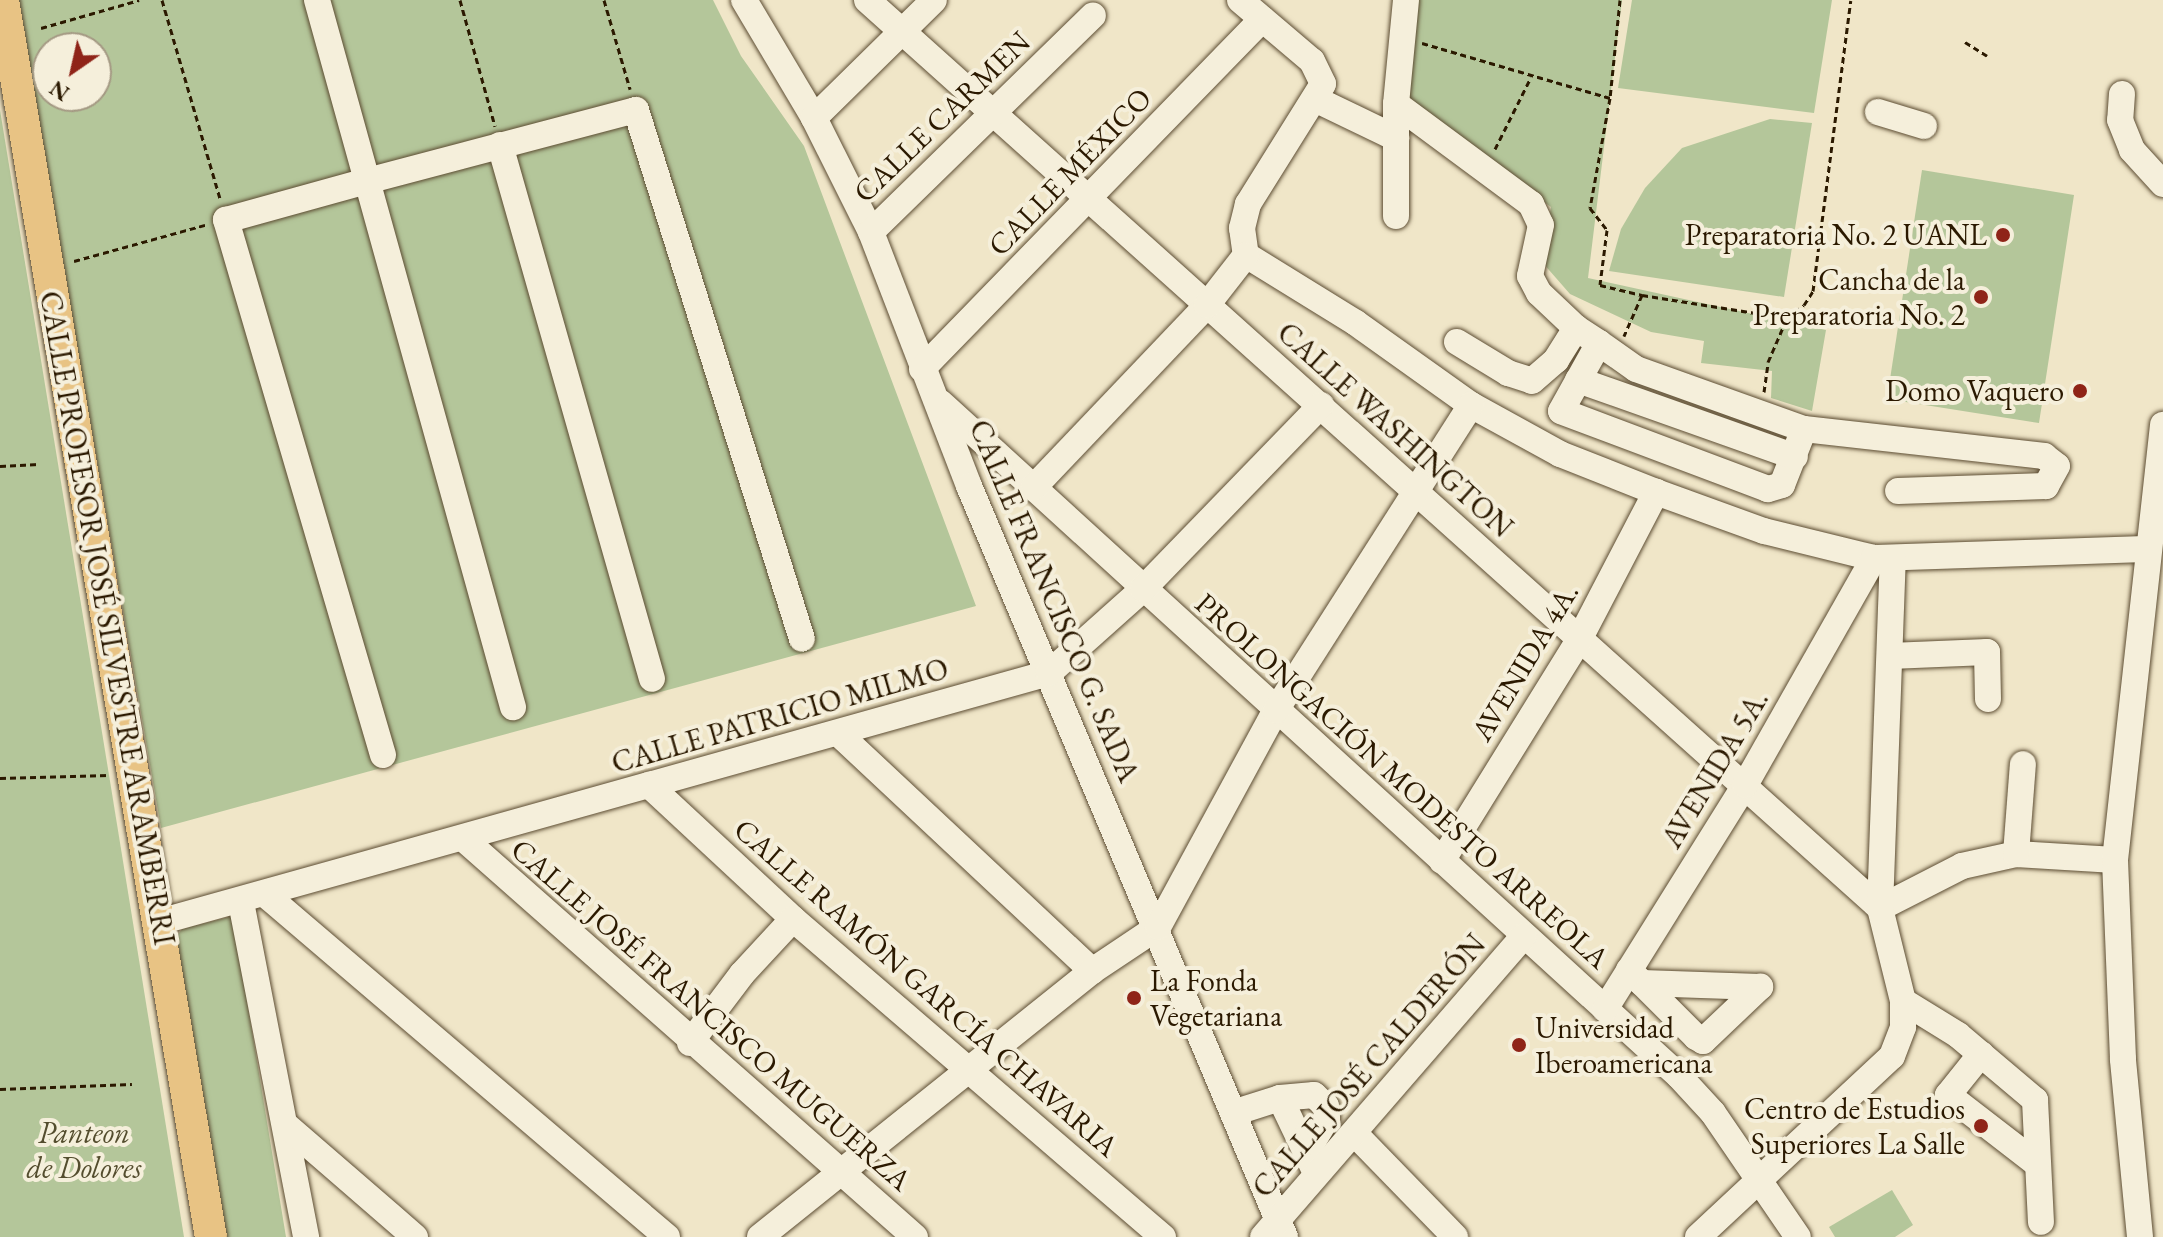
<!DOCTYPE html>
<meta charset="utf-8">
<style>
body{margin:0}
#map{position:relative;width:2163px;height:1237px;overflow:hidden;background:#f0e6c8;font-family:"EB Garamond",serif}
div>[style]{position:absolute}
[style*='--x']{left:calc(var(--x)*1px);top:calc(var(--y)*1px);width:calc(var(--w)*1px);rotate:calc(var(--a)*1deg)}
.green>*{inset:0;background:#b4c69a}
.path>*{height:3px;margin-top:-1.5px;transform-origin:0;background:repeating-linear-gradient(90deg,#2b1900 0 6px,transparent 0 10px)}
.roads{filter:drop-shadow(0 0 2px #5c4c32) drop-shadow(0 0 2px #5c4c32)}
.minor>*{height:26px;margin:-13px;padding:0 13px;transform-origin:13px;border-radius:13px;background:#f5efdb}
.major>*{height:32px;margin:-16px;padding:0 16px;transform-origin:16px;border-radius:16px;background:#e8c384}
.dots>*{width:22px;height:22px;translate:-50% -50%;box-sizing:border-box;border:4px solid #f5efdb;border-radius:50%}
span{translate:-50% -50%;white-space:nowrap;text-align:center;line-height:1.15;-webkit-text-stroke:8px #f5efdb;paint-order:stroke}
.street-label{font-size:30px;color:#2b1900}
.poi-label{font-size:30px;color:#2b1900}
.right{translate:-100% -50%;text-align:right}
.left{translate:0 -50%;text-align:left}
.park-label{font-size:30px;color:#544d2e;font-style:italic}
.north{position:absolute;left:32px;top:32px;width:80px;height:80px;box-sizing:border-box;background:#f5efdb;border:2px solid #a49983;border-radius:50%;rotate:214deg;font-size:22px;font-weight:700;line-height:32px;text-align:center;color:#2b1900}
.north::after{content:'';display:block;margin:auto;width:28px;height:36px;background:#8f2418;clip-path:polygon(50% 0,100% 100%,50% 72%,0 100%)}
</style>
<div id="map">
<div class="green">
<div style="clip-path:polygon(evenodd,17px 0,713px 0,741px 56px,804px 146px,976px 606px,161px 828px,17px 0,48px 48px,96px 48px,96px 96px,48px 96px,48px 48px)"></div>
<div style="clip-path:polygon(1410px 0,1622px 0,1588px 278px,1826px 330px,1812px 411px,1771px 398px,1772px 371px,1701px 363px,1704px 341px,1651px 332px,1570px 294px,1542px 262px,1551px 207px,1400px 98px)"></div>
<div style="clip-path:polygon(1632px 0,1832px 0,1814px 113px,1618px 88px)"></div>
<div style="clip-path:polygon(0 110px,109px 775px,184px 1237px,0 1237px)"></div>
<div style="clip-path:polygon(1770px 119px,1812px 123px,1784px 297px,1609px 271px,1621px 229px,1645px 188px,1682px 148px)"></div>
<div style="clip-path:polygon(1922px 170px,2074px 195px,2039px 423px,1887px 399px)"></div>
<div style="clip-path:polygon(233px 916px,286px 1237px,220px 1237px,172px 942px,182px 929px)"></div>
<div style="clip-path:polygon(1892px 1190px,1913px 1225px,1895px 1237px,1835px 1237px,1829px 1227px)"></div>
</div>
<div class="path">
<div style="--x:162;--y:0;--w:206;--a:73.7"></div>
<div style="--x:460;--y:0;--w:131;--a:74.5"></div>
<div style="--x:604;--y:0;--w:93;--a:73.7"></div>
<div style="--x:1620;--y:0;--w:99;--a:95.8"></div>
<div style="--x:1610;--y:98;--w:112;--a:100.3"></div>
<div style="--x:1590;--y:208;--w:28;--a:52"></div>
<div style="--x:1607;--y:230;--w:55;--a:97.3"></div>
<div style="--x:1600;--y:285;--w:43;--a:13.4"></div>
<div style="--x:1642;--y:295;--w:45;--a:113.7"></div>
<div style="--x:41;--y:28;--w:102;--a:-15.9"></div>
<div style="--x:1965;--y:42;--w:26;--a:32"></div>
<div style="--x:1422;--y:43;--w:196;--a:16.3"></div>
<div style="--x:1495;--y:149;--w:80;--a:-63.4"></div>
<div style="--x:74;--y:261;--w:136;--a:-15.4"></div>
<div style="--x:1642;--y:295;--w:147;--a:9"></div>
<div style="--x:1764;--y:392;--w:30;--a:-82"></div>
<div style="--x:1768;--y:362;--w:48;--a:-66.6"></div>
<div style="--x:1787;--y:318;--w:21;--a:-37"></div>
<div style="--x:1804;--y:305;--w:17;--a:-57"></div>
<div style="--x:1813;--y:291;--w:293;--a:-82.6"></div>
<div style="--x:0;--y:466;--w:39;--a:-3"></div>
<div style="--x:0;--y:778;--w:109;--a:-1.6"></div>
<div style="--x:0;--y:1089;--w:132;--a:-2.2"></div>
</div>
<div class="roads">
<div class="minor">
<div style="--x:317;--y:0;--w:734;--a:74.51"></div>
<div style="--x:744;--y:0;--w:137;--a:59.3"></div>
<div style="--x:814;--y:118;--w:127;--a:63.4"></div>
<div style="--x:871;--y:232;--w:272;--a:68.9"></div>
<div style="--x:969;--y:486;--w:815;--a:67.18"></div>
<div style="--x:867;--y:0;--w:1360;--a:41.87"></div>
<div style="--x:1880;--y:908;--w:92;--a:-27.1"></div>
<div style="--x:1962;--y:866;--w:55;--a:-12.5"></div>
<div style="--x:2016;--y:854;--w:99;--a:3.5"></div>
<div style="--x:1240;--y:0;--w:94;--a:40.3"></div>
<div style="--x:1312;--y:61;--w:25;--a:64"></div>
<div style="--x:1323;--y:84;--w:142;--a:122"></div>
<div style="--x:1248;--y:204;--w:25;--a:104"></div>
<div style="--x:1242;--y:228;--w:27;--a:82"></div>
<div style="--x:1246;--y:255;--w:129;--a:31.7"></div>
<div style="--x:1356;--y:323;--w:141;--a:35.5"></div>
<div style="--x:1471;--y:405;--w:102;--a:28.8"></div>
<div style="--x:1560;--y:454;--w:103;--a:21.6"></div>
<div style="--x:1656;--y:492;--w:115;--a:19.9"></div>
<div style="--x:1764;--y:531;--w:113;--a:13.8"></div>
<div style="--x:1874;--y:558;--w:273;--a:-1.9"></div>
<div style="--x:1406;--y:0;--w:104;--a:95.5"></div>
<div style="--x:1396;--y:104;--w:168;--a:36.5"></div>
<div style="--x:1531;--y:204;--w:23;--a:65"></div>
<div style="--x:1541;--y:225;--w:52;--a:102.2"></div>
<div style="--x:1530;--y:276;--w:19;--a:62"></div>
<div style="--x:1539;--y:293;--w:51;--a:43.4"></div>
<div style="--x:1576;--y:328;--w:27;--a:33"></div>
<div style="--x:1599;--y:343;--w:45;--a:35.1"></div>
<div style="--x:1636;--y:369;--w:178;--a:19.7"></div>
<div style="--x:1804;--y:429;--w:60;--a:111.4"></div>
<div style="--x:1782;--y:485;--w:15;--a:164"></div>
<div style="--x:1768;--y:489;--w:221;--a:-159.4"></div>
<div style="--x:1561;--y:411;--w:78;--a:-60.8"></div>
<div style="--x:2122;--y:94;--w:26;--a:94"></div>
<div style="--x:2120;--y:120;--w:32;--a:68"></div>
<div style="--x:2132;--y:150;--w:46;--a:47.6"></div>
<div style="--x:1317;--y:100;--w:88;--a:25.7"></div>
<div style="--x:1878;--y:112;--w:48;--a:16.9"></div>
<div style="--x:814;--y:118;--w:168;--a:-44.5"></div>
<div style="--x:500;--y:145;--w:555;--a:74.11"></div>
<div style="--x:1396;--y:216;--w:112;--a:-90"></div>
<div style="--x:871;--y:232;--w:310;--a:-44.3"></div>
<div style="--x:1457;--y:342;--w:60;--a:31.3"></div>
<div style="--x:1508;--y:373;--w:25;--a:18"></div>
<div style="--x:1532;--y:381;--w:32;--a:-41"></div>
<div style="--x:1556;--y:360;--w:38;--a:-58"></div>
<div style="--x:922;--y:369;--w:488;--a:-45.8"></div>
<div style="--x:1578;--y:380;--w:230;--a:19.5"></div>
<div style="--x:941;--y:403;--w:999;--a:42.36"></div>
<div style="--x:1679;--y:1076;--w:50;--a:47.4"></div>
<div style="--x:1713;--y:1113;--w:150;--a:55.6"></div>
<div style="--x:1804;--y:429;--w:242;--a:6.4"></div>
<div style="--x:2044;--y:456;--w:16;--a:38"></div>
<div style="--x:2057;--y:466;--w:23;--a:119"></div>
<div style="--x:2046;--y:486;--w:148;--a:178.1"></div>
<div style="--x:1033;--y:488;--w:253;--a:-46.4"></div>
<div style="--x:1207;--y:305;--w:63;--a:-52"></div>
<div style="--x:1890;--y:656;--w:97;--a:-2.4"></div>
<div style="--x:1987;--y:652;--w:47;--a:88.8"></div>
<div style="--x:839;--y:734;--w:347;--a:43.1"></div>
<div style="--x:383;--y:755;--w:558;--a:-106.35"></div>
<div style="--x:226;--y:220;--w:146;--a:-15.5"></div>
<div style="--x:367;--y:181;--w:278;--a:-14.8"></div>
<div style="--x:636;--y:110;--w:554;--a:72.58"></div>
<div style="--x:649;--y:785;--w:197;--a:42.9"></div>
<div style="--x:793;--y:919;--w:488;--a:40.7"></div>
<div style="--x:465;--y:840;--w:600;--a:41.42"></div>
<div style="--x:2016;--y:854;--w:90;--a:-85.6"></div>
<div style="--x:1442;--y:861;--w:262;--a:-58.2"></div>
<div style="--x:1580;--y:638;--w:165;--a:-62.5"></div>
<div style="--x:266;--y:895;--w:527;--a:40.46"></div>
<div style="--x:241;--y:902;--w:341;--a:79"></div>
<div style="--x:159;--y:922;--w:924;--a:-15.63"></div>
<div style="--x:1049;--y:673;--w:126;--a:-41.8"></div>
<div style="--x:1143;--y:589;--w:256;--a:-45.9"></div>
<div style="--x:1629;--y:970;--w:95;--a:45"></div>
<div style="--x:1696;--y:1037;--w:8;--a:30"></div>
<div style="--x:1703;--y:1041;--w:79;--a:-43.5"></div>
<div style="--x:1760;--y:987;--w:118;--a:-178.1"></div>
<div style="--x:1903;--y:1001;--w:65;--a:31.7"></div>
<div style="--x:1958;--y:1035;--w:101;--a:40.2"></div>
<div style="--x:2035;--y:1100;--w:122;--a:87.2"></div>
<div style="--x:1605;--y:1009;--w:264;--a:-58"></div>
<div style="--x:1745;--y:785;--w:261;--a:-60.4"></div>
<div style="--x:690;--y:1043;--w:86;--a:-53"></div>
<div style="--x:742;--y:974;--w:75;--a:-47.2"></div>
<div style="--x:1981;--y:1054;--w:53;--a:128.8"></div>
<div style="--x:1948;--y:1095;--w:111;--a:37.7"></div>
<div style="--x:1280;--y:1098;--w:76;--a:64.4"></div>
<div style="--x:1233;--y:1113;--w:49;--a:-17.7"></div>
<div style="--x:1280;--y:1098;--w:34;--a:-5"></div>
<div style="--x:1314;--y:1095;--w:16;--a:43"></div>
<div style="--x:1326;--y:1106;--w:12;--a:85"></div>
<div style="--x:1327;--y:1118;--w:41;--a:121"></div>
<div style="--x:288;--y:1127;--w:168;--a:40.9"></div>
<div style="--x:1354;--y:1133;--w:145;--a:45.8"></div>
<div style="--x:760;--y:1237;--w:425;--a:-38.7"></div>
<div style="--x:1092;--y:971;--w:79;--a:-33.7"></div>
<div style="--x:1158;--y:927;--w:247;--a:-61.5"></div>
<div style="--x:1276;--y:710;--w:362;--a:-57.4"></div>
<div style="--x:1263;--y:1237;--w:398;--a:-49.1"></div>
<div style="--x:1698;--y:1237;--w:265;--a:-43"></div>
<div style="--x:1892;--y:1056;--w:31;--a:-69"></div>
<div style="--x:1903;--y:1027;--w:26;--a:-90"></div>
<div style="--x:1903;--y:1001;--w:96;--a:-103.9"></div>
<div style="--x:1880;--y:908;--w:350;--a:-87.9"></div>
<div style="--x:2140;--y:1237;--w:179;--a:-95.5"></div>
<div style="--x:2123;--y:1059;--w:199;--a:-92.3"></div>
<div style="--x:2115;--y:860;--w:438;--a:-83.7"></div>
</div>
<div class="major">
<div style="--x:3;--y:0;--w:1254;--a:80.46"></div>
</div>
</div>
<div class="dots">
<div style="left:2003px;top:235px;background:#8f2418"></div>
<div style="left:1981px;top:297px;background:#8f2418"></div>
<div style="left:2080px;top:391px;background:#8f2418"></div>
<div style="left:1134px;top:998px;background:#8f2418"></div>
<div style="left:1519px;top:1045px;background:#8f2418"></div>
<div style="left:1981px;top:1126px;background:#8f2418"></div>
</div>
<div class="street-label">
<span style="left:942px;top:117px;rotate:-44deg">CALLE CARMEN</span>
<span style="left:1070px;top:172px;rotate:-46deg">CALLE MÉXICO</span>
<span style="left:1395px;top:430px;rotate:42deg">CALLE WASHINGTON</span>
<span style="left:1054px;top:601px;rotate:67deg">CALLE FRANCISCO G. SADA</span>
<span style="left:107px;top:618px;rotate:80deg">CALLE PROFESOR JOSÉ SILVESTRE ARAMBERRI</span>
<span style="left:1525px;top:662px;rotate:-59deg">AVENIDA 4A.</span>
<span style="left:780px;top:716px;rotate:-16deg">CALLE PATRICIO MILMO</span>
<span style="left:1715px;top:769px;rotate:-59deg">AVENIDA 5A.</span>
<span style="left:1402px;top:781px;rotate:42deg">PROLONGACIÓN MODESTO ARREOLA</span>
<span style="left:926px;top:988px;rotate:41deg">CALLE RAMÓN GARCÍA CHAVARIA</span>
<span style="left:711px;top:1015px;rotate:41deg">CALLE JOSÉ FRANCISCO MUGUERZA</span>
<span style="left:1369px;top:1066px;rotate:-49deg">CALLE JOSÉ CALDERÓN</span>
</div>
<div class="poi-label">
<span class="right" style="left:1987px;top:235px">Preparatoria No. 2 UANL</span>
<span class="right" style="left:1965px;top:297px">Cancha de la<br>Preparatoria No. 2</span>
<span class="right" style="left:2064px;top:391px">Domo Vaquero</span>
<span class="left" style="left:1150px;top:998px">La Fonda<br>Vegetariana</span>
<span class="left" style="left:1535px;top:1045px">Universidad<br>Iberoamericana</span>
<span class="right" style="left:1965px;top:1126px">Centro de Estudios<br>Superiores La Salle</span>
</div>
<div class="park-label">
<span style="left:84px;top:1150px">Panteon<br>de Dolores</span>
</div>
<div class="north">N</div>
</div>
